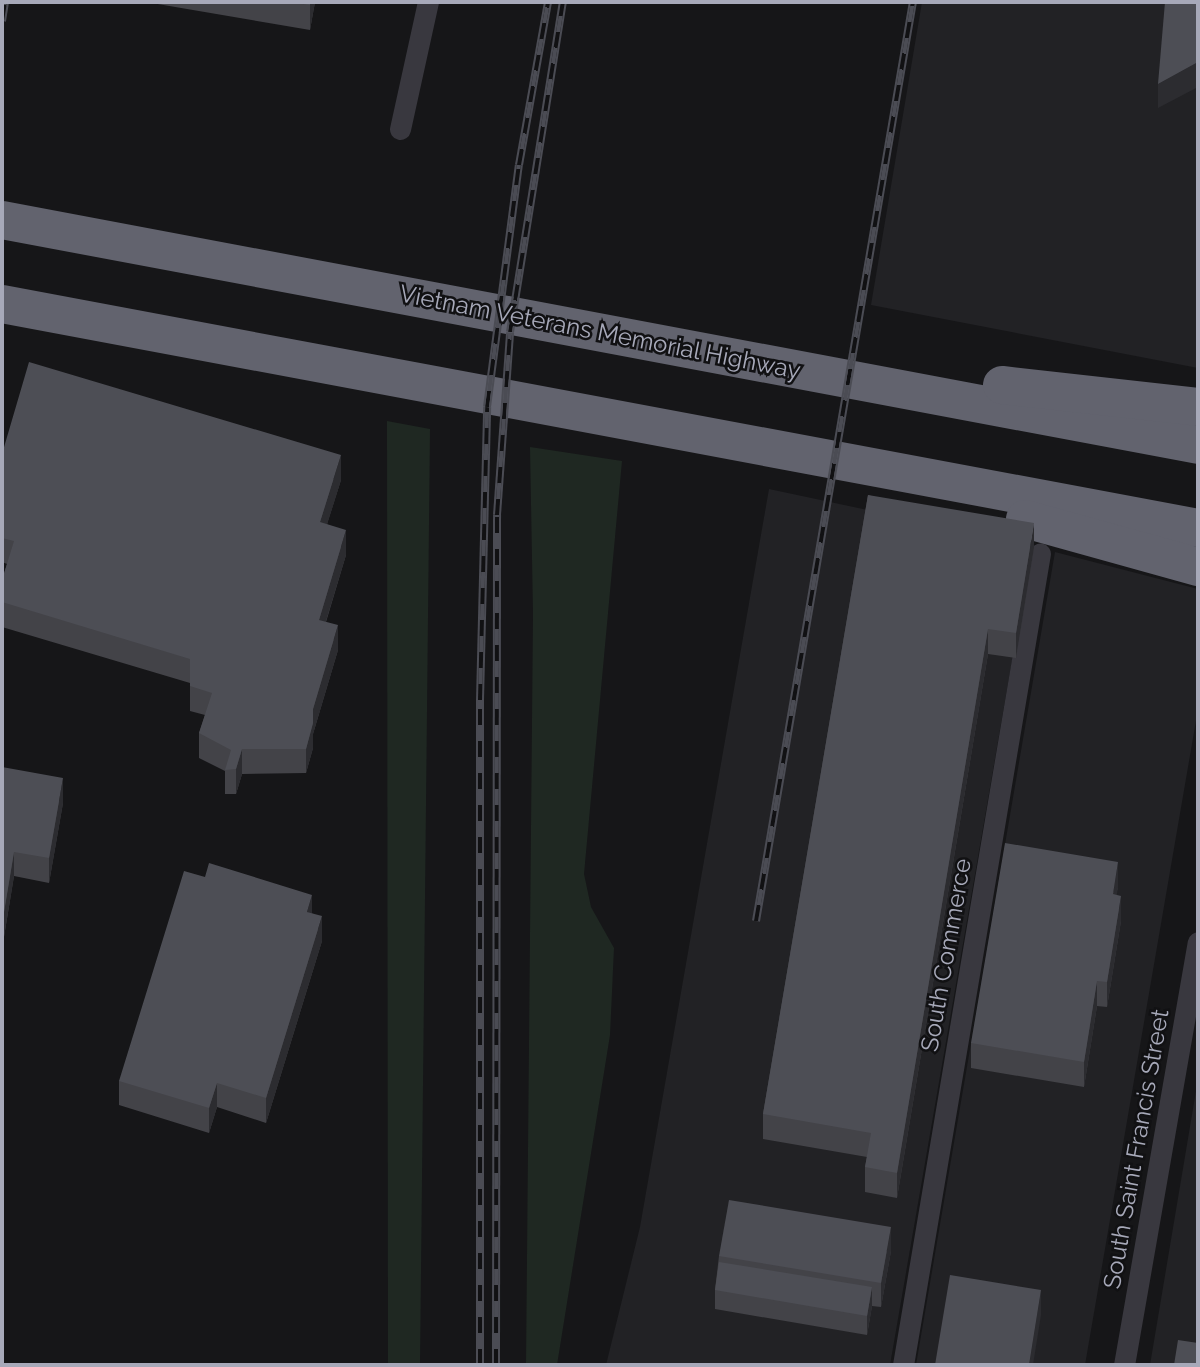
<!DOCTYPE html>
<style>
body{margin:0}
#map{position:relative;width:1200px;height:1367px;overflow:hidden;background:#161618;font-family:Raleway,sans-serif}
div>[style]{position:absolute}
[style*='--x']{left:calc(var(--x)*1px);top:calc(var(--y)*1px);width:calc(var(--w)*1px);rotate:calc(var(--a)*1deg)}
.built>*{inset:0;background:#222225}
.green>*{inset:0;background:#1f2822}
.street>*{height:21px;margin:-10.5px;padding:0 10.5px;transform-origin:10.5px;border-radius:10.5px;background:#39383f}
.highway>*{height:38px;margin:-19px;padding:0 19px;transform-origin:19px;border-radius:19px;background:#62636e}
.rail>*{height:8px;margin-top:-4px;transform-origin:0;background:repeating-linear-gradient(90deg,#111113 0 16px,#4b4c54 0 32px);box-sizing:border-box;border-block:2px solid #4b4c54}
.wall>*{inset:0;background:#434348}
.shaded-wall>*{inset:0;background:#2c2c30}
.building>*{inset:0;background:#4d4e55}
span{translate:-50% -50%;white-space:nowrap;text-align:center;line-height:1.15;-webkit-text-stroke:5px #111113;paint-order:stroke}
.street-label{font-size:24px;color:#a7a9b9}
.frame{position:absolute;inset:0;border:4px solid #a7a9b9;pointer-events:none}
</style>
<div id="map">
<div class="built">
<div style="clip-path:polygon(922px 2px,1198px 2px,1198px 368px,871px 305px)"></div>
<div style="clip-path:polygon(769px 489px,1032px 545px,890px 1365px,606px 1365px,640px 1227px)"></div>
<div style="clip-path:polygon(1055px 552px,1198px 589px,1198px 709px,1085px 1365px,916px 1365px)"></div>
<div style="clip-path:polygon(1198px 1079px,1198px 1365px,1150px 1365px)"></div>
</div>
<div class="green">
<div style="clip-path:polygon(387px 421px,430px 429px,420px 1365px,388px 1365px)"></div>
<div style="clip-path:polygon(530px 447px,622px 461px,584px 874px,591px 907px,614px 948px,610px 1035px,557px 1365px,526px 1365px,533px 614px)"></div>
</div>
<div class="street">
<div style="--x:400;--y:129;--w:130;--a:-77.6"></div>
<div style="--x:903;--y:1365;--w:823;--a:-80.42"></div>
<div style="--x:1124;--y:1365;--w:429;--a:-80.1"></div>
</div>
<div class="highway">
<div style="--x:2;--y:220;--w:1217;--a:10.65"></div>
<div style="--x:2;--y:304;--w:1217;--a:10.61"></div>
<div style="--x:1002;--y:385;--w:197;--a:6.4"></div>
<div style="--x:1025;--y:519;--w:180;--a:15.5"></div>
</div>
<div class="rail">
<div style="--x:2;--y:21;--w:19;--a:-81"></div>
<div style="--x:756;--y:921;--w:932;--a:-80.31"></div>
<div style="--x:480;--y:1365;--w:665;--a:-90"></div>
<div style="--x:480;--y:700;--w:293;--a:-88.6"></div>
<div style="--x:487;--y:407;--w:244;--a:-82.5"></div>
<div style="--x:519;--y:165;--w:166;--a:-79.9"></div>
<div style="--x:496;--y:1365;--w:850;--a:-89.93"></div>
<div style="--x:497;--y:515;--w:183;--a:-85.9"></div>
<div style="--x:510;--y:332;--w:334;--a:-80.9"></div>
</div>
<div class="wall">
<div style="clip-path:polygon(146px 2px,315px 2px,310px 30px)"></div>
<div style="clip-path:polygon(2px 454px,341px 480px,327px 524px,346px 555px,326px 622px,338px 650px,313px 734px,313px 748px,306px 773px,242px 774px,236px 794px,225px 794px,225px 771px,199px 758px,199px 733px,205px 715px,190px 711px,190px 683px,2px 627px,2px 580px,7px 564px,2px 562px)"></div>
<div style="clip-path:polygon(868px 495px,1034px 548px,1016px 658px,988px 654px,897px 1198px,865px 1192px,865px 1167px,867px 1157px,763px 1139px,763px 1114px)"></div>
<div style="clip-path:polygon(2px 767px,63px 803px,49px 883px,14px 876px,2px 949px)"></div>
<div style="clip-path:polygon(1118px 887px,1116px 895px,1121px 921px,1107px 1007px,1097px 1006px,1084px 1087px,971px 1068px,971px 1043px)"></div>
<div style="clip-path:polygon(312px 913px,322px 941px,266px 1123px,217px 1107px,209px 1133px,119px 1105px,119px 1081px)"></div>
<div style="clip-path:polygon(891px 1251px,881px 1307px,872px 1306px,867px 1335px,715px 1309px,715px 1290px,719px 1256px)"></div>
</div>
<div class="shaded-wall">
<div style="clip-path:polygon(310px 2px,315px 2px,310px 30px)"></div>
<div style="clip-path:polygon(1198px 62px,1198px 87px,1158px 108px,1158px 84px)"></div>
<div style="clip-path:polygon(341px 455px,341px 480px,320px 547px,320px 522px)"></div>
<div style="clip-path:polygon(1034px 523px,1034px 548px,1016px 658px,1016px 633px)"></div>
<div style="clip-path:polygon(346px 530px,346px 555px,319px 644px,319px 620px)"></div>
<div style="clip-path:polygon(338px 625px,338px 650px,313px 734px,313px 709px)"></div>
<div style="clip-path:polygon(988px 629px,988px 654px,897px 1198px,897px 1173px)"></div>
<div style="clip-path:polygon(313px 723px,313px 748px,306px 773px,306px 749px)"></div>
<div style="clip-path:polygon(242px 749px,242px 774px,236px 794px,236px 769px)"></div>
<div style="clip-path:polygon(63px 778px,63px 803px,49px 883px,49px 858px)"></div>
<div style="clip-path:polygon(14px 852px,14px 876px,2px 949px,2px 924px)"></div>
<div style="clip-path:polygon(1118px 862px,1118px 887px,1113px 919px,1113px 894px)"></div>
<div style="clip-path:polygon(312px 895px,312px 919px,307px 912px)"></div>
<div style="clip-path:polygon(1121px 896px,1121px 921px,1107px 1007px,1107px 982px)"></div>
<div style="clip-path:polygon(322px 916px,322px 941px,266px 1123px,266px 1098px)"></div>
<div style="clip-path:polygon(1097px 981px,1097px 1006px,1084px 1087px,1084px 1062px)"></div>
<div style="clip-path:polygon(217px 1083px,217px 1107px,209px 1133px,209px 1108px)"></div>
<div style="clip-path:polygon(891px 1227px,891px 1251px,881px 1307px,881px 1283px)"></div>
<div style="clip-path:polygon(872px 1287px,872px 1306px,867px 1335px,867px 1316px)"></div>
<div style="clip-path:polygon(1041px 1290px,1041px 1315px,1033px 1365px,1029px 1365px)"></div>
</div>
<div class="building">
<div style="clip-path:polygon(291px 2px,310px 2px,310px 5px)"></div>
<div style="clip-path:polygon(1165px 2px,1198px 2px,1198px 62px,1158px 84px)"></div>
<div style="clip-path:polygon(29px 362px,341px 455px,320px 522px,346px 530px,319px 620px,338px 625px,313px 709px,313px 723px,306px 749px,242px 749px,236px 769px,225px 770px,231px 750px,199px 733px,212px 693px,190px 686px,190px 659px,2px 602px,2px 580px,14px 541px,2px 538px,2px 454px)"></div>
<div style="clip-path:polygon(868px 495px,1034px 523px,1016px 633px,988px 629px,897px 1173px,865px 1167px,871px 1133px,763px 1114px)"></div>
<div style="clip-path:polygon(2px 767px,63px 778px,49px 858px,14px 852px,2px 924px)"></div>
<div style="clip-path:polygon(1005px 843px,1118px 862px,1113px 894px,1121px 896px,1107px 982px,1097px 981px,1084px 1062px,971px 1043px)"></div>
<div style="clip-path:polygon(209px 863px,312px 895px,307px 912px,322px 916px,266px 1098px,217px 1083px,209px 1108px,119px 1081px,184px 871px,205px 877px)"></div>
<div style="clip-path:polygon(729px 1200px,891px 1227px,881px 1283px,719px 1256px)"></div>
<div style="clip-path:polygon(719px 1262px,872px 1287px,867px 1316px,715px 1290px)"></div>
<div style="clip-path:polygon(950px 1275px,1041px 1290px,1029px 1365px,935px 1365px)"></div>
<div style="clip-path:polygon(1178px 1340px,1198px 1343px,1198px 1365px,1174px 1365px)"></div>
</div>
<div class="street-label">
<span style="left:600px;top:332px;rotate:11deg">Vietnam Veterans Memorial Highway</span>
<span style="left:946px;top:955px;rotate:-80deg">South Commerce</span>
<span style="left:1136px;top:1149px;rotate:-80deg">South Saint Francis Street</span>
</div>
<div class="frame"></div>
</div>
